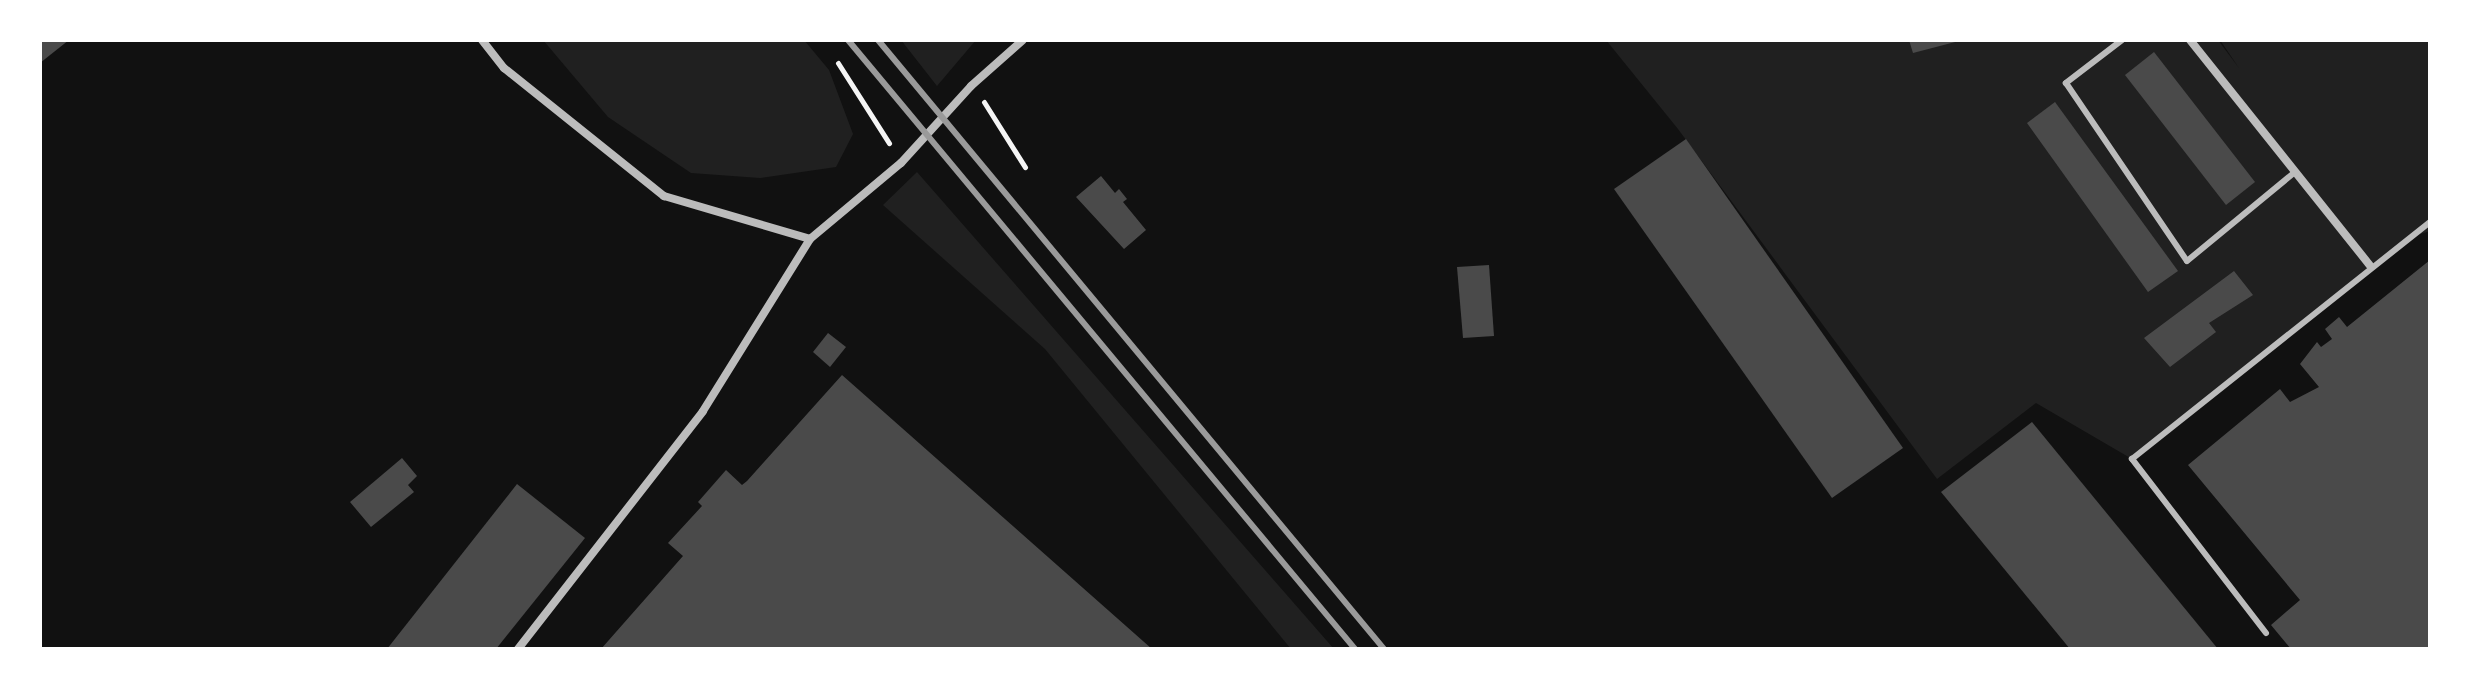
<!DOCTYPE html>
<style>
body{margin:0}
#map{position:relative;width:2470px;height:689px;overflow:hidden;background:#111;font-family:"IBM Plex Sans",sans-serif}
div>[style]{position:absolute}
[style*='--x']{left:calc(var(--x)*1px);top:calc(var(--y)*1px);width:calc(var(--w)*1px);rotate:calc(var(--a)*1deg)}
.green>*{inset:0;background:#202020}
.building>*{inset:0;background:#4a4a4a}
.path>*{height:5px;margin:-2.5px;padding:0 2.5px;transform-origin:2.5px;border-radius:2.5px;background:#f5f5f5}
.service>*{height:6px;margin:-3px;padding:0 3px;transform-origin:3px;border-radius:3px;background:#bcbcbc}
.minor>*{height:8px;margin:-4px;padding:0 4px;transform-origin:4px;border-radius:4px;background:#bcbcbc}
.rail>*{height:6px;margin:-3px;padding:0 3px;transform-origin:3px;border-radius:3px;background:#9a9a9a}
span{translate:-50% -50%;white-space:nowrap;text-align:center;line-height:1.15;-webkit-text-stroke:6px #fff;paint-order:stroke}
.frame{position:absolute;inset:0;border:42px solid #fff;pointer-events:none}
</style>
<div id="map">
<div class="green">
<div style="clip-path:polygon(543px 40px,804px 40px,829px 70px,853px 134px,836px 167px,760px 178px,691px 173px,608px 117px)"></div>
<div style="clip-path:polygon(901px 40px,976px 40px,937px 86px)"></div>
<div style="clip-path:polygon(1606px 40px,2218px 40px,2239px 68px,2220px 40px,2430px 40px,2430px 231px,2405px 239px,2132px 459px,2036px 403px,1937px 479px,1678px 129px)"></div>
<div style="clip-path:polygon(917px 172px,1334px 649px,1291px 649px,1045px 349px,883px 205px)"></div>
</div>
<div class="building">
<div style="clip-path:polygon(40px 40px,69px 40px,40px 63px)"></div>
<div style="clip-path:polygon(1909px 40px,1959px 40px,1959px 41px,1913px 53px)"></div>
<div style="clip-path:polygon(2154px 52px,2255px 182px,2226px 205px,2125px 75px)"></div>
<div style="clip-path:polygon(2055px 102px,2178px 271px,2148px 292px,2027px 123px)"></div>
<div style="clip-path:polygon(1686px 139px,1903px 448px,1832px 498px,1614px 189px)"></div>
<div style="clip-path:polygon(1101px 176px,1115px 193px,1119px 189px,1127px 199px,1123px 202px,1146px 230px,1124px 249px,1076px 197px)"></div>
<div style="clip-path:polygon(2430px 260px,2430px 649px,2291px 649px,2271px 625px,2300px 600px,2188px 465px,2280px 389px,2290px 402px,2319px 387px,2300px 364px,2317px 342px,2321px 347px,2332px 339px,2325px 329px,2339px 317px,2347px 327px)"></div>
<div style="clip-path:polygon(1489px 265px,1494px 336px,1463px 338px,1457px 267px)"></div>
<div style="clip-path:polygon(2234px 271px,2253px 295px,2209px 323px,2216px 332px,2170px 367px,2144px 338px)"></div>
<div style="clip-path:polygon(828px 333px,846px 347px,830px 367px,813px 352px)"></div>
<div style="clip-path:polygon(842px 375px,1152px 649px,601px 649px,683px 556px,668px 543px,702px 506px,698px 502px,726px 470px,742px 485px,747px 481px)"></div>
<div style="clip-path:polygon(2032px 422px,2218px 649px,2070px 649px,1941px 492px)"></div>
<div style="clip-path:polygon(402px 458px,417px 476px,408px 485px,414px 492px,371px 527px,350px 502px)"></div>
<div style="clip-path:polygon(517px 484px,585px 538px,496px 649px,387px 649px)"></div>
</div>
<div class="path">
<div style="--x:838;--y:63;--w:95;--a:57.5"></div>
<div style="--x:984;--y:102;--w:77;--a:57.8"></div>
</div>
<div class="service">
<div style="--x:2122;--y:40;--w:71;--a:142.5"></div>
<div style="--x:2066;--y:83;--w:215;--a:55.8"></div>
<div style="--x:2187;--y:261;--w:140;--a:-39.5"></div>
<div style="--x:2266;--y:633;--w:220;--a:-127.6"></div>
<div style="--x:2132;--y:459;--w:381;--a:-38.5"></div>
</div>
<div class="minor">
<div style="--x:482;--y:40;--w:36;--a:52"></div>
<div style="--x:504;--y:68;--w:205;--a:38.7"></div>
<div style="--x:664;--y:196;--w:152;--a:16.4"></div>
<div style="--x:2190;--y:40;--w:290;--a:51.4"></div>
<div style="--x:518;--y:649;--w:301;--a:-52.1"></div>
<div style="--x:703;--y:411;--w:203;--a:-58.1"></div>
<div style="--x:810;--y:239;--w:119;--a:-39.9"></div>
<div style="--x:901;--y:163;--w:104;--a:-47.7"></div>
<div style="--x:971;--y:86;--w:69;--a:-41.5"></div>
</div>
<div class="rail">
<div style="--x:848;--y:40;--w:792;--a:50.22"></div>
<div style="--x:878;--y:40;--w:792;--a:50.28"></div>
</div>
<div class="frame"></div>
</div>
